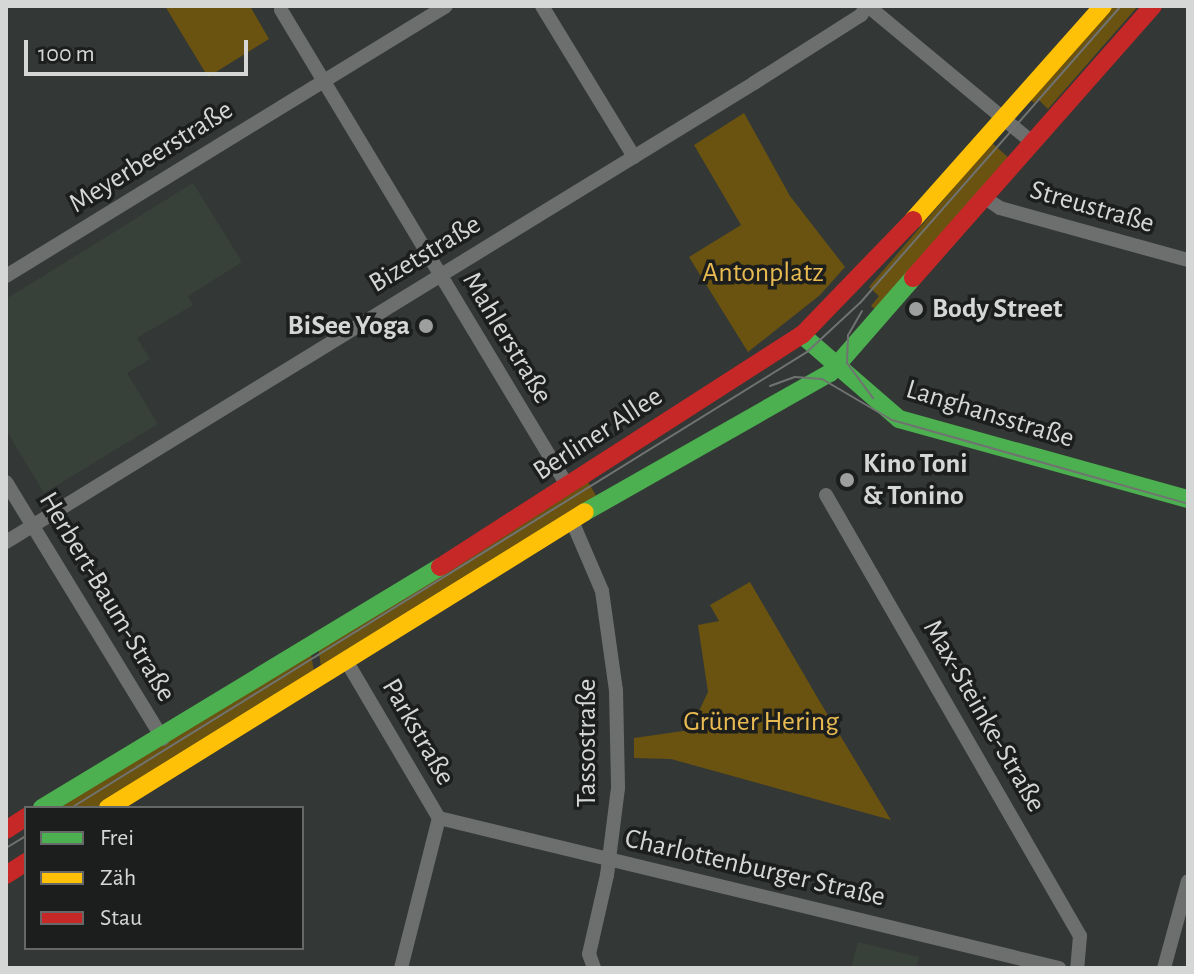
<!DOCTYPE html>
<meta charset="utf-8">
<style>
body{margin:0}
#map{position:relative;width:1194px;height:974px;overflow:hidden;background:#333735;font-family:"Alegreya Sans",sans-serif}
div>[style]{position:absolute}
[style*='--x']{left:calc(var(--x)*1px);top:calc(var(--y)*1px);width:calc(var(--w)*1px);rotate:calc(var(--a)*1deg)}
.built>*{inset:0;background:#37413a}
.green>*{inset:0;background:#6a5311}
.street>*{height:14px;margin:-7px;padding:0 7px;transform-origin:7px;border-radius:7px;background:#6c6f6d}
.fast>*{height:18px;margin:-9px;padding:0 9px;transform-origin:9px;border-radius:9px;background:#4caf50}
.slow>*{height:18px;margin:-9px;padding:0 9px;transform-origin:9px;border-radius:9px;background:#ffc107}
.jam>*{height:18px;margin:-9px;padding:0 9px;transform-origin:9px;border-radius:9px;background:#c62828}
.tram>*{height:2px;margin:-1px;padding:0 1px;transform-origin:1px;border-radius:1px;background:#707371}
.dots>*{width:22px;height:22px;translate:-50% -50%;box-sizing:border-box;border:4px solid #1c1e1d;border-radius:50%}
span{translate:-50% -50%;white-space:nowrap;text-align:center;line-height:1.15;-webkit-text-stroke:7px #1c1e1d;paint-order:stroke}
.street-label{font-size:28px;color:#d4d7d5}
.park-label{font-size:28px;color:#e8ba52}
.poi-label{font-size:28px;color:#d4d7d5;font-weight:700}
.left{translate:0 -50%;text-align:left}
.right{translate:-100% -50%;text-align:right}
.frame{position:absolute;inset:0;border:8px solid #d4d7d5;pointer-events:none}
.legend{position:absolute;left:24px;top:806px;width:280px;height:144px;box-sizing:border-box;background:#1c1e1d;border:2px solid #666867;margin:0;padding:10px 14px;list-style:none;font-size:24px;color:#d4d7d5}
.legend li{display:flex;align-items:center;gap:16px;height:40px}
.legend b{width:40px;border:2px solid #666867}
.scale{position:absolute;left:24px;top:40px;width:224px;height:36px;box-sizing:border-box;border:4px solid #d4d7d5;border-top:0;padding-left:10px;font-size:24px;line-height:28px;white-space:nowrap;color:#d4d7d5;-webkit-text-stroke:6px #1c1e1d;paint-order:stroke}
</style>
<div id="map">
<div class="built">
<div style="clip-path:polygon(193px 183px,242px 262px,188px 296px,193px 305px,137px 338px,150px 359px,127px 373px,158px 424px,44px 493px,6px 430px,6px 299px)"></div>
<div style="clip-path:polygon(858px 942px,919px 957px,916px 968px,851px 968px)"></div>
</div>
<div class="green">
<div style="clip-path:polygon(165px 6px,250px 6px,269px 39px,208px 77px)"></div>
<div style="clip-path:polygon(1112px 6px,1138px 6px,1048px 109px,1038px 99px,1034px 103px,1030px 99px)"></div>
<div style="clip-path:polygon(744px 113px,790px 196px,845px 267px,820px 295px,748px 352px,689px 257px,741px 225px,694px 145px)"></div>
<div style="clip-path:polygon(992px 143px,1010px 159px,876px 310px,871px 306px,879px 296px,869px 287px)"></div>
<div style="clip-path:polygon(587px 480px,599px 501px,321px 667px,318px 646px)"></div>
<div style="clip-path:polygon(750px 582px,820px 702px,891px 820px,671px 759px,634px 758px,634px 738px,690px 730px,708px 692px,698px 625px,719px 621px,710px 605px)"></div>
<div style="clip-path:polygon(311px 655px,315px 676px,97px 808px,55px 808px)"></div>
</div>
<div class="street">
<div style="--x:542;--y:6;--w:177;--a:58.6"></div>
<div style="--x:868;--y:6;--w:214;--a:39.7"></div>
<div style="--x:281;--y:10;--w:554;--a:58.95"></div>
<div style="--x:985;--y:198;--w:18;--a:34"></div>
<div style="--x:1000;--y:208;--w:195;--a:15.5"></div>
<div style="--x:6;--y:276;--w:516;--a:-31.53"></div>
<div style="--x:6;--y:482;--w:301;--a:58.6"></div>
<div style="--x:826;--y:495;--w:509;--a:60.06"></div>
<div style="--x:1080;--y:936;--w:32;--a:95"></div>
<div style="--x:572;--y:521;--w:76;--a:66.8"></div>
<div style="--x:602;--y:591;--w:100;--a:82"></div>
<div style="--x:616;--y:690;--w:98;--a:88.8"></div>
<div style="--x:618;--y:788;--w:88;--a:97.2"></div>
<div style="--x:607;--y:875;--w:81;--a:102.8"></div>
<div style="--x:589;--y:954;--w:15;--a:70"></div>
<div style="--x:6;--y:542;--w:878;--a:-31.53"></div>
<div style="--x:754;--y:83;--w:127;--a:-32.4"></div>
<div style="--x:861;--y:15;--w:11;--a:-56"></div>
<div style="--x:347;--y:662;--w:181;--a:59.5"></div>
<div style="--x:439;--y:818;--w:155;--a:104.2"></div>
<div style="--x:439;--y:818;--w:638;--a:13.6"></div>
<div style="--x:1164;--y:968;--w:90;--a:-74.6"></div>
</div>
<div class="fast">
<div style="--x:802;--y:335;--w:128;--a:40.9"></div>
<div style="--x:899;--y:419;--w:300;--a:15.5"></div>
<div style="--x:585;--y:512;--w:282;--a:-29.6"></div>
<div style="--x:830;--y:373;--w:126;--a:-48.9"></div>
<div style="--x:42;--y:808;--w:465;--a:-31.2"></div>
</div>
<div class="slow">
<div style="--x:913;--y:220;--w:286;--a:-48.4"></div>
<div style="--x:108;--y:808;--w:561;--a:-31.82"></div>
</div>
<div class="jam">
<div style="--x:913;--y:278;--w:363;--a:-48.6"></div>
<div style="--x:440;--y:567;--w:430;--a:-32.7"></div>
<div style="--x:802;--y:335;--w:160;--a:-46"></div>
<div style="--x:6;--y:830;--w:24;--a:-33"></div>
<div style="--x:6;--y:875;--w:24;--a:-33"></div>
</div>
<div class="tram">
<div style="--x:862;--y:311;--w:28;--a:120"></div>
<div style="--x:848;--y:335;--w:28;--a:92"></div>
<div style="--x:847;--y:363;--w:44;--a:53.4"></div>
<div style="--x:770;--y:386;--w:27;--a:-20"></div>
<div style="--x:795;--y:377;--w:27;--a:4"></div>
<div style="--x:822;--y:379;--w:81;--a:30.4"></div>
<div style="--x:892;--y:420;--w:308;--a:15.8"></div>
<div style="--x:71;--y:808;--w:866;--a:-31.78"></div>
<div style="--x:807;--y:352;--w:72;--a:-42.8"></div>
<div style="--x:860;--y:303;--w:395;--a:-48.7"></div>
<div style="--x:6;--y:848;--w:23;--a:-31"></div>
</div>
<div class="dots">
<div style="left:916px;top:309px;background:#9c9f9d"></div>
<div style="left:426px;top:326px;background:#9c9f9d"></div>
<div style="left:847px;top:480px;background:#9c9f9d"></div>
</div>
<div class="street-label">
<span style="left:151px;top:157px;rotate:-32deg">Meyerbeerstraße</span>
<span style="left:1092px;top:207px;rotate:16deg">Streustraße</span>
<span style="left:425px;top:254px;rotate:-31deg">Bizetstraße</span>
<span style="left:507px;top:338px;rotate:59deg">Mahlerstraße</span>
<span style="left:990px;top:414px;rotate:17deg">Langhansstraße</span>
<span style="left:598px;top:434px;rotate:-33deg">Berliner Allee</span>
<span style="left:107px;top:597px;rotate:59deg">Herbert-Baum-Straße</span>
<span style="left:984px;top:716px;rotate:60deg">Max-Steinke-Straße</span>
<span style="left:418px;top:732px;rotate:60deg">Parkstraße</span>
<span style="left:587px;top:743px;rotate:-90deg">Tassostraße</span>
<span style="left:755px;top:868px;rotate:13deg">Charlottenburger Straße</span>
</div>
<div class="park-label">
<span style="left:763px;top:273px">Antonplatz</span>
<span style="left:761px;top:722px">Grüner Hering</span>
</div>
<div class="poi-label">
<span class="left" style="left:932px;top:309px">Body Street</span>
<span class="right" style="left:410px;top:326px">BiSee Yoga</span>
<span class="left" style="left:863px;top:480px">Kino Toni<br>&amp; Tonino</span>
</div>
<div class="frame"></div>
<ul class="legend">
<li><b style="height:10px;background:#4caf50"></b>Frei</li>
<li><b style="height:10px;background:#ffc107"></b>Zäh</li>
<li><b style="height:10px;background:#c62828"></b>Stau</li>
</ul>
<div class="scale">100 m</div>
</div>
